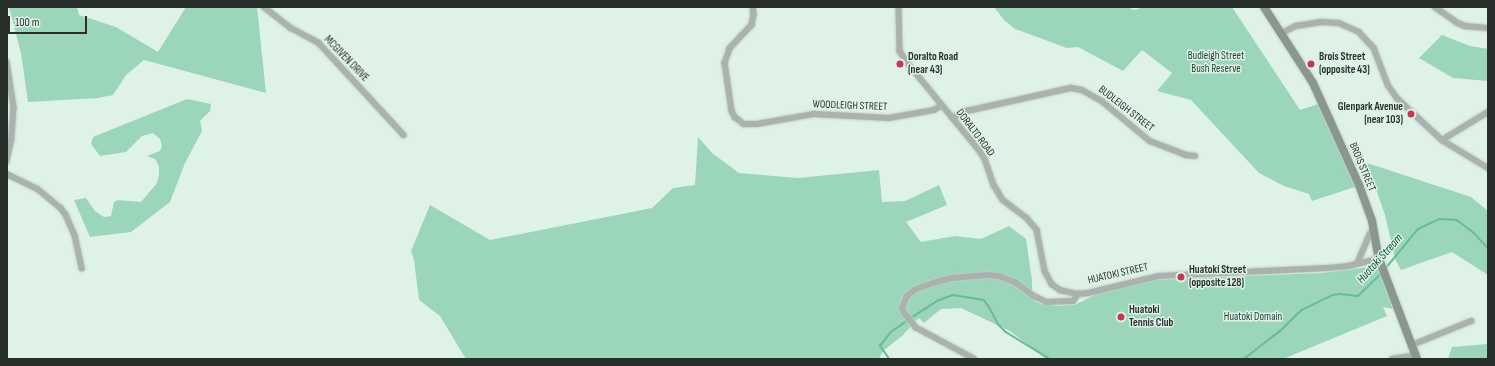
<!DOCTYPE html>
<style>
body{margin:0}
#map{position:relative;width:1495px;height:366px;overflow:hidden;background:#dff2e8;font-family:"Sofia Sans Condensed",sans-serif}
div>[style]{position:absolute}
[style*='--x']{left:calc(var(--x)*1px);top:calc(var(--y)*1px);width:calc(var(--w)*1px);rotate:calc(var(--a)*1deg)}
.green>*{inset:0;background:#9bd6ba}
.stream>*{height:1.5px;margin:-0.75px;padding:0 0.75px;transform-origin:0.75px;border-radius:0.75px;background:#68bb97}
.roads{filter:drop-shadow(0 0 1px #becfc6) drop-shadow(0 0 1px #becfc6)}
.street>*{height:5.5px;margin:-2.75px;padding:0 2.75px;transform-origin:2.75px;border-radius:2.75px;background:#aab2ae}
.secondary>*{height:8px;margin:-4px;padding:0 4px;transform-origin:4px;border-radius:4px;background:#8a9690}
.dots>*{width:11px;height:11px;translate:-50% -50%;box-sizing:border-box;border:2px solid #dff2e8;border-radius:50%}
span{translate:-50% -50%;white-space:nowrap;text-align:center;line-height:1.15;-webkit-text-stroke:3px #dff2e8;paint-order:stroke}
.park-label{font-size:11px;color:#1e4334}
.poi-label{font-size:11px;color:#29302c;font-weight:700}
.left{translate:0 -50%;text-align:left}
.right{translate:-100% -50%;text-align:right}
.street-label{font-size:11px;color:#29302c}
.water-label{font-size:12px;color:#064e36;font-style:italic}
.frame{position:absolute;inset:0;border:8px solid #29302c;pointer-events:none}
.scale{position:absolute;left:8px;top:16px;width:79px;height:18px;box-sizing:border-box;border:2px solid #29302c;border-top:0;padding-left:5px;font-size:12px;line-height:14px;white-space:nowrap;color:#29302c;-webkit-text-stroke:3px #dff2e8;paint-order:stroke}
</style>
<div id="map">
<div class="green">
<div style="clip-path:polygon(9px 7px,77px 7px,79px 15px,116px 27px,158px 52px,186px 7px,257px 7px,266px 93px,144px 60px,126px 75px,113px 95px,98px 98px,28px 102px,21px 53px)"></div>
<div style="clip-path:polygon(994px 7px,1127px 7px,1134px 10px,1144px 7px,1232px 7px,1300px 110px,1318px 104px,1355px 187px,1312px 201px,1309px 194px,1284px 186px,1259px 173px,1191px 100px,1157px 91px,1172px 73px,1142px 50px,1123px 71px,1078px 47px,1067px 48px,1015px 29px,1004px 20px)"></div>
<div style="clip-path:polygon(1442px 35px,1470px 46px,1488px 49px,1488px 81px,1453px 78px,1419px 58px)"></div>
<div style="clip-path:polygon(187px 99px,211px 104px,210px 111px,200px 121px,202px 131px,185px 163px,170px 202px,131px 232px,90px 237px,74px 200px,86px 198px,95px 211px,104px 217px,111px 216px,114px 202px,118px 200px,141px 202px,157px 183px,159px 175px,159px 166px,155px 159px,147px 156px,160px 151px,162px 146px,160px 139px,153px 133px,142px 136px,126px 152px,100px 156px,91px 144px,93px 137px)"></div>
<div style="clip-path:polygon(698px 137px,712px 153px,739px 173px,798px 178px,879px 170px,882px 202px,905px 201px,939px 185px,947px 205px,906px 222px,921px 242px,955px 236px,981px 239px,1009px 226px,1026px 239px,1032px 280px,1032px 297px,1036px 302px,1042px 304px,1057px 306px,1075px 305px,1102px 291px,1152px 280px,1321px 273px,1371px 267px,1378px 268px,1393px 309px,1383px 307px,1387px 316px,1283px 359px,1046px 359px,1010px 331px,961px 308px,941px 309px,924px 323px,919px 318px,902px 336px,883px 351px,879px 359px,466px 359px,440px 316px,419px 300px,414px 260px,411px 251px,430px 205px,490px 240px,652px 208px,673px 188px,695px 185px)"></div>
<div style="clip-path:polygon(1367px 163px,1471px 197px,1488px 211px,1488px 275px,1452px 252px,1401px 270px,1395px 259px,1385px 215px)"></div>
<div style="clip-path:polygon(1488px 344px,1488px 359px,1448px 359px,1452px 347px)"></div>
</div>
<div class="stream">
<div style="--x:1386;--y:268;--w:50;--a:-50.6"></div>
<div style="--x:1418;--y:229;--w:23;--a:-25"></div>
<div style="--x:1439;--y:219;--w:18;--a:3"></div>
<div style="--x:1457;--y:220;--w:21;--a:37"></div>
<div style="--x:1474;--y:233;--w:21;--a:47"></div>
<div style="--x:911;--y:318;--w:31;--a:-33"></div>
<div style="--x:937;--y:301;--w:17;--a:-21"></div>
<div style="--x:953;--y:295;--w:31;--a:9"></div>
<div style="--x:984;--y:300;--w:10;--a:53"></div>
<div style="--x:990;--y:308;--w:18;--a:63"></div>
<div style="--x:998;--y:324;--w:11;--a:45"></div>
<div style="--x:1006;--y:332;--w:52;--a:31.5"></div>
<div style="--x:889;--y:359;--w:16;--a:-125"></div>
<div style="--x:880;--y:346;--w:18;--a:-52"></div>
<div style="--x:891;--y:332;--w:21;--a:-35"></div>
<div style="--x:1244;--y:359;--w:46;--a:-37.9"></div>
<div style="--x:1280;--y:331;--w:30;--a:-44"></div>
<div style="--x:1302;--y:310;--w:34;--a:-26"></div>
<div style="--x:1333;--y:295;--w:7;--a:-8"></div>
<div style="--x:1340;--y:294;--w:18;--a:6"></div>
<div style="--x:1358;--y:296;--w:32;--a:-44"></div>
</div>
<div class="roads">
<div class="street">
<div style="--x:264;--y:7;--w:34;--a:38"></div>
<div style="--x:291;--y:28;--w:32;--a:28"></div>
<div style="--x:319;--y:43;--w:125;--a:47.3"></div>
<div style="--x:753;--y:7;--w:7;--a:82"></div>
<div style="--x:754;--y:14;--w:11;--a:100"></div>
<div style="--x:752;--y:25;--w:33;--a:133"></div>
<div style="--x:730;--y:49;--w:15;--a:110"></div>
<div style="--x:725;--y:63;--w:49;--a:81.7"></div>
<div style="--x:732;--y:111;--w:7;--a:63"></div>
<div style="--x:735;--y:117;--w:11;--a:38"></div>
<div style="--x:744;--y:124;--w:13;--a:0"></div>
<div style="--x:757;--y:124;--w:58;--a:-10"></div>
<div style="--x:814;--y:114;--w:75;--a:3.1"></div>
<div style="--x:889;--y:118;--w:46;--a:-10.1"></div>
<div style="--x:934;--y:110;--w:9;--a:-32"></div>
<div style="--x:899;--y:7;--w:44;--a:88.7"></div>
<div style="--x:900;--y:51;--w:12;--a:59"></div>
<div style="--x:906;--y:61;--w:115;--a:50.6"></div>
<div style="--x:979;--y:150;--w:11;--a:56"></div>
<div style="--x:985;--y:159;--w:28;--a:71"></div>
<div style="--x:994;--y:185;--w:17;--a:59"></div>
<div style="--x:1003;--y:200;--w:30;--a:37"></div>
<div style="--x:1027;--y:218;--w:16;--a:50"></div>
<div style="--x:1037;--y:230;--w:42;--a:79"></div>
<div style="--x:1045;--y:271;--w:15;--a:62"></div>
<div style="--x:1052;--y:284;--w:10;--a:37"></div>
<div style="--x:1060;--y:290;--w:18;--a:13"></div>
<div style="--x:1078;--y:294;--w:10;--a:-6"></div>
<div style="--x:1088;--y:293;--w:73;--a:-13.5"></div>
<div style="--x:1159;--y:276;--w:168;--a:-2.7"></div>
<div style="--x:1327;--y:268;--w:21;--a:-5"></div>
<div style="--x:1348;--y:266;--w:32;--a:-13"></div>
<div style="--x:1435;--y:7;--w:28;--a:35"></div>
<div style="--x:1458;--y:23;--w:8;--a:23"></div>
<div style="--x:1465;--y:26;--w:23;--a:5"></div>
<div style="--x:1280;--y:34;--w:18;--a:-27"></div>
<div style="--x:1296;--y:26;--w:25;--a:-9"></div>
<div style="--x:1321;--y:22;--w:18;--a:3"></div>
<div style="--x:1339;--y:23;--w:22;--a:24"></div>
<div style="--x:1359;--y:32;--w:22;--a:47"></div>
<div style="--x:1374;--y:48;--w:40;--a:69"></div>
<div style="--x:1388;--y:85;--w:16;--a:55"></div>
<div style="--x:1397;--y:98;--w:62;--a:43"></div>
<div style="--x:1442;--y:140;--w:54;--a:31.3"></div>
<div style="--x:7;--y:62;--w:46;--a:81.2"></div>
<div style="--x:14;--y:107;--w:32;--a:94"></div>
<div style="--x:12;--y:139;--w:23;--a:103"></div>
<div style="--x:952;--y:118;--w:17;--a:-25"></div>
<div style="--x:967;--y:111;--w:107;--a:-12.5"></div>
<div style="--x:1071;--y:88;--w:11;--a:10"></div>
<div style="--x:1082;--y:90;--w:23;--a:29"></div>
<div style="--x:1102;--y:101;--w:62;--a:39.8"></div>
<div style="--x:1150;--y:141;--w:39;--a:21"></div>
<div style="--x:1186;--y:155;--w:9;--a:6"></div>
<div style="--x:1442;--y:140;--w:54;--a:-31.3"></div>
<div style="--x:7;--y:174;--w:34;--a:26"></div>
<div style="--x:38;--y:189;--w:30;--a:40"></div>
<div style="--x:61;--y:208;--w:9;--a:54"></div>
<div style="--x:66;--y:215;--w:22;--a:66"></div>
<div style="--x:75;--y:235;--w:34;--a:78"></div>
<div style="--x:1357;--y:264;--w:33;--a:-67"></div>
<div style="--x:1370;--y:234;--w:3;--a:-18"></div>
<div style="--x:1412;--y:345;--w:64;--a:-22.1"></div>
<div style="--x:974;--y:359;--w:66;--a:-151.9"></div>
<div style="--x:916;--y:328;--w:19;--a:-129"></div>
<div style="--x:904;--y:313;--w:5;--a:-112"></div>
<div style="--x:902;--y:308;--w:13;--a:-67"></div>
<div style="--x:907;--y:296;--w:11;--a:-38"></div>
<div style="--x:916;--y:289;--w:21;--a:-19"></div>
<div style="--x:936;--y:282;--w:16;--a:-14"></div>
<div style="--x:952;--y:278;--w:38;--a:-5"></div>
<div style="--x:990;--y:275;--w:9;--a:6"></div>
<div style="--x:999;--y:276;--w:17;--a:21"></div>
<div style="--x:1015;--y:282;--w:24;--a:36"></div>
<div style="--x:1034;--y:296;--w:14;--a:25"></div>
<div style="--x:1047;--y:302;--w:26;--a:-2"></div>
<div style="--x:1073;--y:301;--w:9;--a:-54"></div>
<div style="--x:1392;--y:359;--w:24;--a:-9"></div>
</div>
<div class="secondary">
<div style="--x:1264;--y:7;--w:90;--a:57.2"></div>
<div style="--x:1313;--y:83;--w:112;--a:65.7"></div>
<div style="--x:1359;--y:185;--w:38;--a:70"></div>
<div style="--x:1372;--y:221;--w:39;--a:80"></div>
<div style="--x:1379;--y:259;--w:107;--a:69.2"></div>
</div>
</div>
<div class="dots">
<div style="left:900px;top:64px;background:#c73753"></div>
<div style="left:1311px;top:64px;background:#c73753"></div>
<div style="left:1411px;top:114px;background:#c73753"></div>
<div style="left:1181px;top:277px;background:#c73753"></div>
<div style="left:1121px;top:317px;background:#c73753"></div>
</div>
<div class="park-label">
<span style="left:1216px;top:63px">Budleigh Street<br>Bush Reserve</span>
<span style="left:1253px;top:317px">Huatoki Domain</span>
</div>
<div class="poi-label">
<span class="left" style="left:908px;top:64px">Doralto Road<br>(near 43)</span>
<span class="left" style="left:1319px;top:64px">Brois Street<br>(opposite 43)</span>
<span class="right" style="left:1403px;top:114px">Glenpark Avenue<br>(near 103)</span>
<span class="left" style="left:1189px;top:277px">Huatoki Street<br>(opposite 128)</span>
<span class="left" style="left:1129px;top:317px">Huatoki<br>Tennis Club</span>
</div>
<div class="street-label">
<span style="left:346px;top:59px;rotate:46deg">MCGIVEN DRIVE</span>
<span style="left:850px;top:106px;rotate:2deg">WOODLEIGH STREET</span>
<span style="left:1126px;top:109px;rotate:38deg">BUDLEIGH STREET</span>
<span style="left:975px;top:133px;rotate:53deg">DORALTO ROAD</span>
<span style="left:1362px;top:167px;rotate:67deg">BROIS STREET</span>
<span style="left:1118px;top:274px;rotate:-13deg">HUATOKI STREET</span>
</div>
<div class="water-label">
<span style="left:1380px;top:259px;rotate:-48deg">Huatoki Stream</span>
</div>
<div class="frame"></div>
<div class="scale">100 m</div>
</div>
